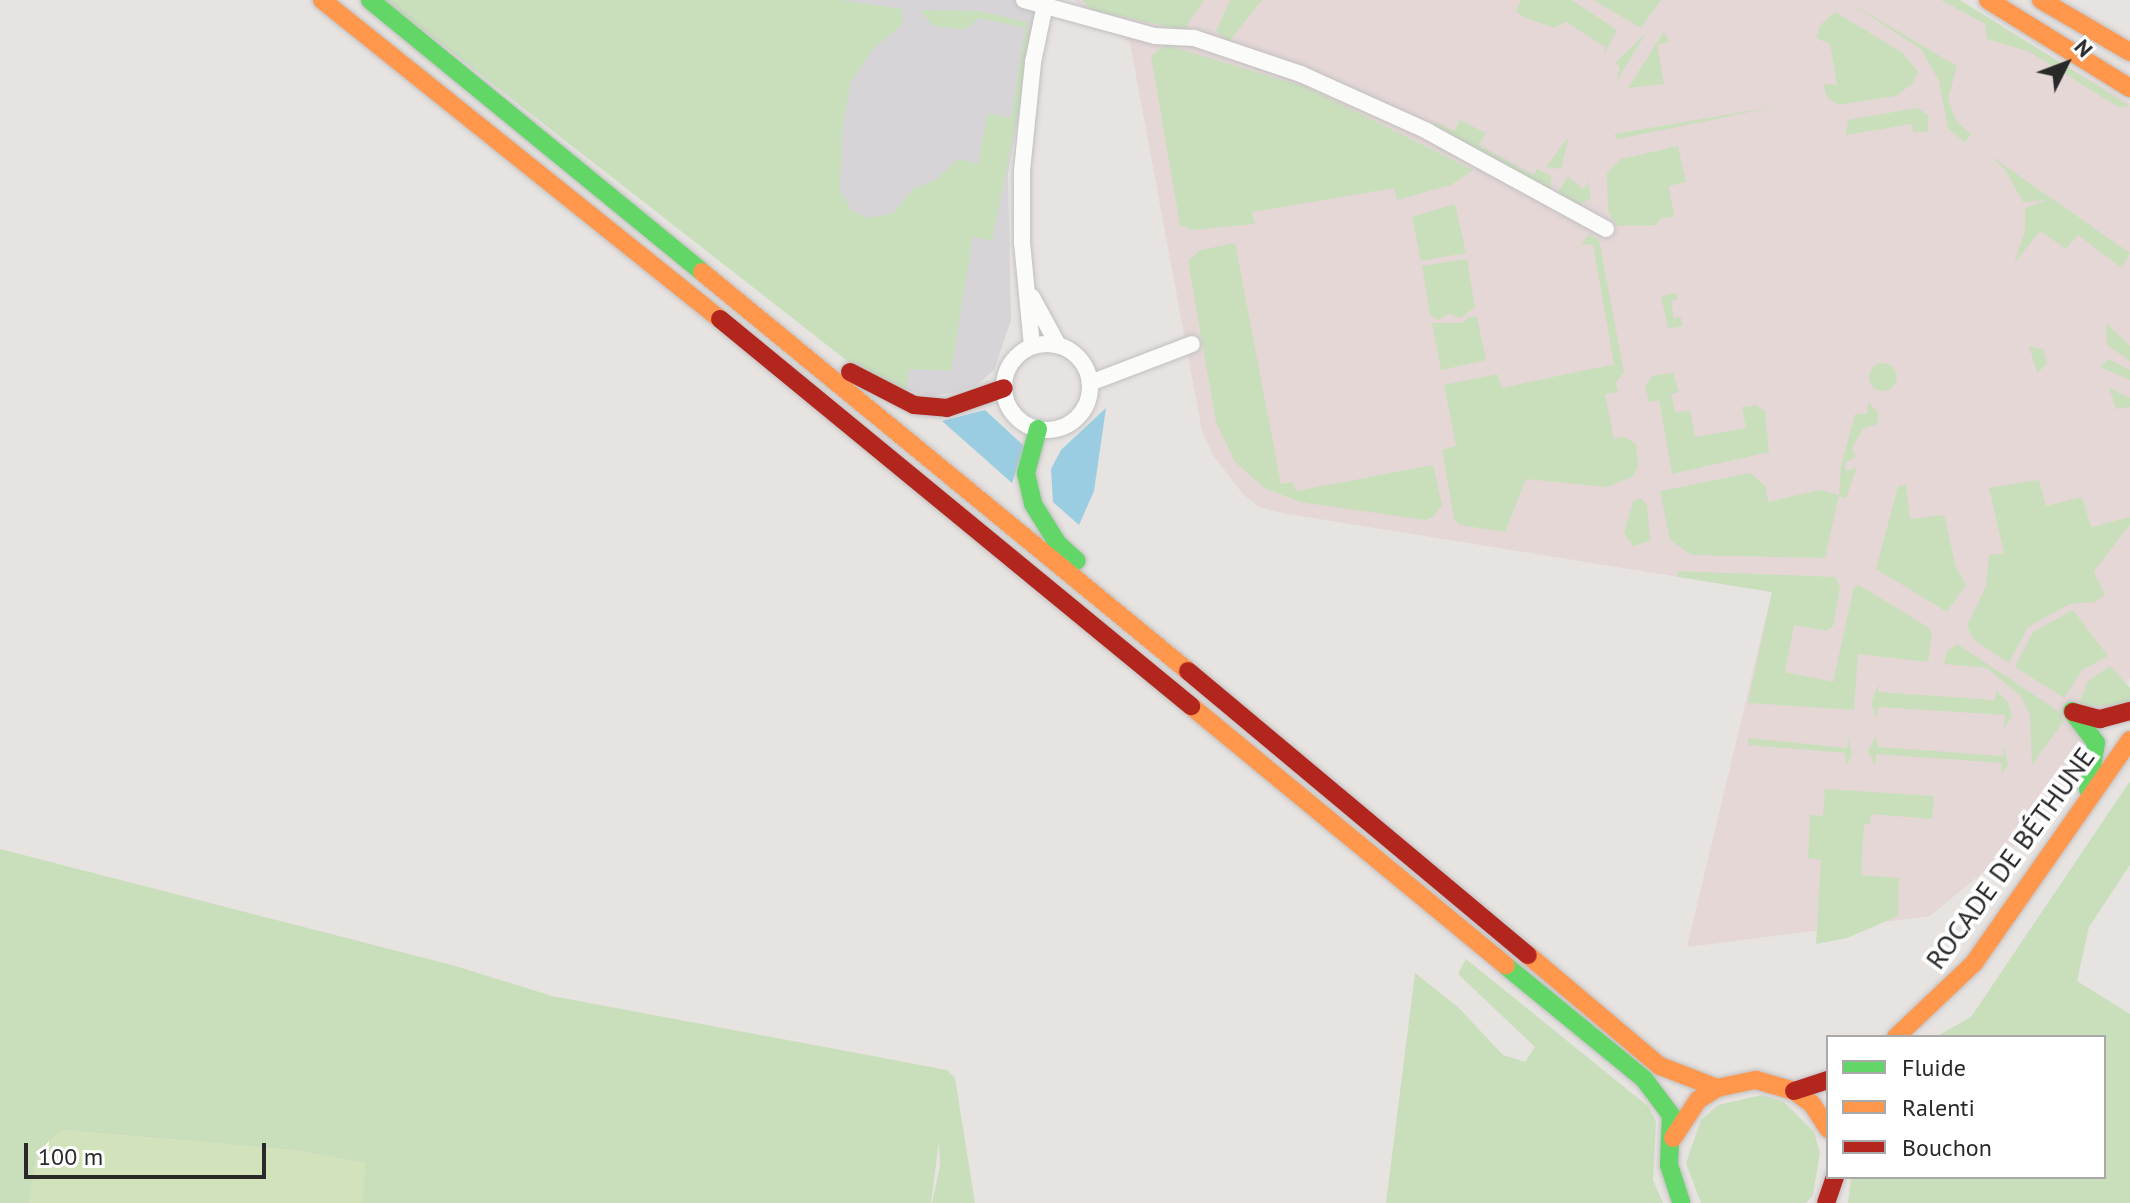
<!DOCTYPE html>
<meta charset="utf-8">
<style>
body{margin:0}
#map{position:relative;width:2130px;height:1203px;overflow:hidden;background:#e6e3e0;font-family:"PT Sans",sans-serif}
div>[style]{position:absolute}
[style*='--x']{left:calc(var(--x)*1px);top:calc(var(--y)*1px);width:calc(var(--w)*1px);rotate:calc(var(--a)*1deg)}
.industrial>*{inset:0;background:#d7d4d7}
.medical>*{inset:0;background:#e4d7d6}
.green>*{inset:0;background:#c9dfbc}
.round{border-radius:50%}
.pitch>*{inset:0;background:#d2e2ba}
.water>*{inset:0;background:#9acde1}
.roads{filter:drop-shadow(0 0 2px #c1bfc0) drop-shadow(0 0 2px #c1bfc0)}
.street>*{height:16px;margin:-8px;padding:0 8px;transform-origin:8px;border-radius:8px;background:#fbfbfa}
.street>.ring{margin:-8px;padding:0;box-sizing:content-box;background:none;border:16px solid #fbfbfa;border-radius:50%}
.fast>*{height:18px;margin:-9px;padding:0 9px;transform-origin:9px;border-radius:9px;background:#63d668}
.slow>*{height:18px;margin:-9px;padding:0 9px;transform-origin:9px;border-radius:9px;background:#ff974d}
.jam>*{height:18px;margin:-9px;padding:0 9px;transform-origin:9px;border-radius:9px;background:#b3261e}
span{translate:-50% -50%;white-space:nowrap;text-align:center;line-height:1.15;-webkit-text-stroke:8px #fff;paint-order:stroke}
.street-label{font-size:28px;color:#292929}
.legend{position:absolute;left:1826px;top:1035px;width:280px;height:144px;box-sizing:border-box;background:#fff;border:2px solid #a9a9a9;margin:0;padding:10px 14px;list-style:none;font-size:24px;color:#292929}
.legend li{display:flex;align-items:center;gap:16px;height:40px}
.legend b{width:40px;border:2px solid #a9a9a9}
.north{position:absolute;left:2026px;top:24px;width:80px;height:80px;-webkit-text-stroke:6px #fff;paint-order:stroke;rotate:48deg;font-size:22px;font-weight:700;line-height:32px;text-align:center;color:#292929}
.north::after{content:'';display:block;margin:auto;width:28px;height:36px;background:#292929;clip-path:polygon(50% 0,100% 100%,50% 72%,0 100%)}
.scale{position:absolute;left:24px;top:1143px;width:242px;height:36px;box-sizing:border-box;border:4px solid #292929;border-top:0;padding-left:10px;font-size:24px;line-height:28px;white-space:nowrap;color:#292929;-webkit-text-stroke:6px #fff;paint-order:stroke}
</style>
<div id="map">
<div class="industrial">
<div style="clip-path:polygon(400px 0,1039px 0,1008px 174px,1011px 320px,994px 370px,977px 385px,954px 393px,928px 396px,905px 389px)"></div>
</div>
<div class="medical">
<div style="clip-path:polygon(1074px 0,1955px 0,2130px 103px,2130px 678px,2034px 830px,1930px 916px,1687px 947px,1772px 592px,1282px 513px,1259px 507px,1243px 494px,1213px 455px,1202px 431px,1130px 43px)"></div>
</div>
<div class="green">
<div style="clip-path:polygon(385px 0,839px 0,902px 9px,903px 24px,873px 49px,851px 82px,843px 122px,840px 191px,852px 211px,868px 218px,893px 213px,913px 189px,935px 180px,959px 159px,978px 164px,988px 113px,1011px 118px,1025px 28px,979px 18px,965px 30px,933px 26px,920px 10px,979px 11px,1027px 22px,1030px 52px,992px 241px,973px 237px,951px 371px,909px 369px,906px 396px,850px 363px)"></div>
<div style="clip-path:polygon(1082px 0,1204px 0,1184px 30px,1092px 10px)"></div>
<div style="clip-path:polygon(1230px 0,1262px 0,1229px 42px,1216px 31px)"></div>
<div style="clip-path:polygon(1521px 0,1572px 0,1617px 30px,1604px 54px,1605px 47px,1566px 22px,1554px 28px,1526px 18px,1516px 12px)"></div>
<div style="clip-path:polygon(1593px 0,1661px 0,1641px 28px)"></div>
<div style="clip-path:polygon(1845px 0,1957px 66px,1948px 99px,1957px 122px,1971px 134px,1965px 143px,1948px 128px,1939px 81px,1921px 49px)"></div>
<div style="clip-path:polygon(1941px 0,1960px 0,2130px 106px,2118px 107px,2030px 52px,1987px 39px,1985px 24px)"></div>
<div style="clip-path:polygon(1835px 12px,1903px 53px,1918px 72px,1912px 84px,1896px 96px,1838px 105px,1827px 97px,1823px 84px,1837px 85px,1830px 44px,1816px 38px,1821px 24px)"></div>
<div style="clip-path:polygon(1664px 31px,1669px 42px,1657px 45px,1664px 84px,1628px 88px)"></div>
<div style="clip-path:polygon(1646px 33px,1616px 82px,1620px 67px,1615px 63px)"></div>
<div style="clip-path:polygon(1166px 45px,1306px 87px,1473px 170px,1451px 185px,1397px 200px,1394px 188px,1252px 212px,1255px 224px,1192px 230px,1180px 225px,1151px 56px)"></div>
<div style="clip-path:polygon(1779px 106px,1618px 139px,1614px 134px,1696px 120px)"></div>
<div style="clip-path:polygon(1918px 108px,1928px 115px,1928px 132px,1913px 132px,1912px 124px,1846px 135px,1848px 120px)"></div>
<div style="clip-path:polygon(1460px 120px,1486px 133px,1479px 145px,1533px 175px,1537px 169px,1551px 176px,1550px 189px,1434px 126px,1436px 122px,1454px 131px)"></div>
<div style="clip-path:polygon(1569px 136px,1561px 169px,1546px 167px)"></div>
<div style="clip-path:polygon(1678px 146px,1686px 182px,1669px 186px,1674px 217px,1661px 218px,1656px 225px,1617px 226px,1608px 211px,1607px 173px,1621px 159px)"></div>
<div style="clip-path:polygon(1988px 154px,2130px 253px,2122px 268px,2078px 235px,2066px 249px,2040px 231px,2014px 263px,2025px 231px,2025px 208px,2047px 200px,2023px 202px,2005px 169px)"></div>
<div style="clip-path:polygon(1585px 164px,1591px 198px,1579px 205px,1558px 192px,1568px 176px,1583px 189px,1588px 183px)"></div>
<div style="clip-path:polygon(1455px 204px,1466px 253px,1421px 261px,1412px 217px)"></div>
<div style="clip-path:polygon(1589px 234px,1599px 240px,1624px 372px,1616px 383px,1618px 392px,1605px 394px,1614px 439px,1625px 437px,1636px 444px,1638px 467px,1632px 477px,1607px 487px,1526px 479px,1505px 532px,1460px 525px,1454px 519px,1442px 450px,1456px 446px,1444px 385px,1497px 374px,1502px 388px,1614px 364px,1593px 245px,1581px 244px)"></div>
<div style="clip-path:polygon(1235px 243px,1281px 484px,1293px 482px,1296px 491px,1433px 465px,1442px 505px,1433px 517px,1425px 520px,1300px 502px,1264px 488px,1235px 462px,1216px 422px,1188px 261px,1200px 250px)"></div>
<div style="clip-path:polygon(1467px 259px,1475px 307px,1461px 318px,1449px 314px,1438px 320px,1430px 315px,1422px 266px)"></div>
<div style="clip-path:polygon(1676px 293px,1678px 299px,1671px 301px,1674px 318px,1681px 317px,1683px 326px,1668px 329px,1661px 296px)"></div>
<div style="clip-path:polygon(1469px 317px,1477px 317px,1486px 360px,1441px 370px,1432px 323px,1462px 323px)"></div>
<div style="clip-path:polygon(2106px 323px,2130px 346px,2130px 361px,2107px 345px)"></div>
<div style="clip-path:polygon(2029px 346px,2043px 349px,2047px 364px,2037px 373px)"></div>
<div style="clip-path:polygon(2108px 359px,2130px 370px,2130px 380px,2100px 367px)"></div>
<div class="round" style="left:1869px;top:363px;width:28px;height:28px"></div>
<div style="clip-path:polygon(1673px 373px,1679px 392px,1671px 394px,1675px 413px,1690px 410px,1695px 437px,1746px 428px,1742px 407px,1756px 405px,1765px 411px,1769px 452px,1672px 474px,1659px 400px,1649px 402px,1645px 386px,1652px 376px)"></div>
<div style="clip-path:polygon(2109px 388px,2130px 398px,2130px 407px,2116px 409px)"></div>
<div style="clip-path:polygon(1868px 402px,1878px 412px,1877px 424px,1863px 429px,1852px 448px,1856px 457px,1845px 463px,1846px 471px,1857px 467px,1846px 498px,1839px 496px,1825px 558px,1692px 555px,1670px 540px,1660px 491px,1750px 473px,1766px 487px,1768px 502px,1819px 490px,1839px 495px,1841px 466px,1855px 414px,1867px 414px)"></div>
<div style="clip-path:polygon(2039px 480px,2046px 506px,2082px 497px,2091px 527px,2130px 517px,2130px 525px,2094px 571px,2105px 595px,2095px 602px,2069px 604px,2028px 627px,2009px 663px,1974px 640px,1967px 626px,1986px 586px,1989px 555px,2004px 553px,1989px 488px)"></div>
<div style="clip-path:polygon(1906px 485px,1910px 519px,1944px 515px,1956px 567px,1966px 585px,1947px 612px,1876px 569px,1898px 486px)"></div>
<div style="clip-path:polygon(1640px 498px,1647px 504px,1650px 541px,1633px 546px,1624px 533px,1633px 502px)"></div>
<div style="clip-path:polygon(1677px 571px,1836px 577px,1840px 588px,1833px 626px,1826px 631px,1794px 625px,1785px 672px,1833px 682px,1854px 587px,1859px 585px,1928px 627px,1932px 635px,1928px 662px,1858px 654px,1854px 710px,1748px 703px,1772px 592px,1678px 577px)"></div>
<div style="clip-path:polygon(2073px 610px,2108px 656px,2082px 670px,2064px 698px,2015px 667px,2033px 632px)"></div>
<div style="clip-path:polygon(1957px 644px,2060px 712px,2063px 722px,2032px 765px,2030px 715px,2021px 696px,1987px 668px,1944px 664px,1947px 651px)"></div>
<div style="clip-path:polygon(2110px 666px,2130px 688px,2130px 704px,2078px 707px,2088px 681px)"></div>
<div style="clip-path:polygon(1879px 683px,1878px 692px,1995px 700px,1996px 691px,2008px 701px,2012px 716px,2004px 728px,2005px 715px,1878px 707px,1877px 719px,1871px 703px)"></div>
<div style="clip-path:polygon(1876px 736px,1878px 747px,2003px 756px,2004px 745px,2008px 765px,2002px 774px,2001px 763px,1876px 754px,1875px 766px,1868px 750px)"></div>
<div style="clip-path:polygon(1848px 737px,1852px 755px,1846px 766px,1845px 753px,1748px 745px,1748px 738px,1847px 748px)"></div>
<div style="clip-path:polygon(2130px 781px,2130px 865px,2089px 927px,2077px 981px,2130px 1014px,2130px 1203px,1848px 1203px,1851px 1177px,2104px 1177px,2104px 1037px,1935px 1037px,1971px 1017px)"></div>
<div style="clip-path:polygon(1825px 789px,1934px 796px,1932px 819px,1871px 814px,1870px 824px,1864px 824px,1861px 875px,1899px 878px,1898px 916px,1847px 938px,1816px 944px,1821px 860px,1808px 858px,1810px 815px,1823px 816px)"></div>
<div style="clip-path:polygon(0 849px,452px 965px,552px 996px,947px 1070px,955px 1078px,975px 1203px,932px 1203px,940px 1166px,939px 1141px,931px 1203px,362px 1203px,365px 1163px,292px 1150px,62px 1130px,38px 1152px,29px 1203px,0 1203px)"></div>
<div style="clip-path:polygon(1466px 959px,1649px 1107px,1656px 1122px,1653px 1180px,1663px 1203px,1386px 1203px,1415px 973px,1458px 1007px,1503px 1055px,1525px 1062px,1535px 1047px,1458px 974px)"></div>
<div style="clip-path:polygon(1762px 1095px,1784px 1102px,1814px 1132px,1820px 1153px,1813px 1195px,1806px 1203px,1701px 1203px,1686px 1163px,1701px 1120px,1718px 1105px)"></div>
</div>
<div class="pitch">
<div style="clip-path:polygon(62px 1130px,292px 1150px,366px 1163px,362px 1203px,29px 1203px,37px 1152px)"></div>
</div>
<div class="water">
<div style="clip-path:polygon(1106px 408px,1094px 491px,1079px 525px,1053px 502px,1051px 469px,1061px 450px)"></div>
<div style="clip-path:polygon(985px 410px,1024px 446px,1012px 483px,942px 421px)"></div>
</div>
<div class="roads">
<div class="street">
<div style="--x:1024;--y:0;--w:136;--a:15.4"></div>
<div style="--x:1155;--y:36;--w:39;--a:3"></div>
<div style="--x:1194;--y:38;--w:113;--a:18.6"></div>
<div style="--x:1301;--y:74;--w:138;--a:24.3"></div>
<div style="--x:1427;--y:131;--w:204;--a:28.7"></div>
<div style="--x:1032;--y:297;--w:55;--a:61.6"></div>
<div class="ring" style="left:1004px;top:344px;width:70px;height:70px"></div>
<div style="--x:1032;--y:346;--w:103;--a:-95.5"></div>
<div style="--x:1022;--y:243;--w:72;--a:-90"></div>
<div style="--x:1022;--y:171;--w:110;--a:-84.2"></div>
<div style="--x:1033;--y:62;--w:63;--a:-78.2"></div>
<div style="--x:1090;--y:383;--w:109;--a:-20.9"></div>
</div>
<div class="fast">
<div style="--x:370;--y:0;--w:429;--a:39.3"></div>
<div style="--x:1038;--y:429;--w:46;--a:105.3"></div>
<div style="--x:1026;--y:473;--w:32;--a:77"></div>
<div style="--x:1033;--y:504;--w:47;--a:58"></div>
<div style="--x:1058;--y:544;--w:25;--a:42"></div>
<div style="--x:2072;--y:711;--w:40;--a:53"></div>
<div style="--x:2096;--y:743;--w:47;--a:99.9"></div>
<div style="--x:1506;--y:966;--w:178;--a:39.3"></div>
<div style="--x:1644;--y:1079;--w:45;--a:53.1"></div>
<div style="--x:1671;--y:1115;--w:50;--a:92.3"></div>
<div style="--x:1669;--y:1165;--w:40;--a:72"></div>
</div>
<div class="slow">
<div style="--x:322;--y:0;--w:510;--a:38.71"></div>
<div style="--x:1988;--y:0;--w:167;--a:31.8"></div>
<div style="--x:2041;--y:0;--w:103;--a:30.3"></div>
<div style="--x:702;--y:272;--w:629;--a:39.39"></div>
<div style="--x:1191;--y:706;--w:408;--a:39.5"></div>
<div style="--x:1528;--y:955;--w:172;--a:40.1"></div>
<div style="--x:1660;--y:1066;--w:61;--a:21.1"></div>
<div style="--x:1896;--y:1037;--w:108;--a:-43.5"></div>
<div style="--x:1974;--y:963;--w:272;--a:-55"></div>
<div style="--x:1673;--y:1138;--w:45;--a:-56.7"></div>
<div style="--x:1698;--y:1100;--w:22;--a:-32"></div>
<div style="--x:1717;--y:1088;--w:40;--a:-12"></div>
<div style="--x:1756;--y:1080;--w:40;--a:16"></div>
<div style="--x:1794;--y:1091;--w:22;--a:36"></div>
<div style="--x:1812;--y:1104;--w:30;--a:57"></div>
</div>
<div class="jam">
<div style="--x:720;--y:319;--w:610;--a:39.41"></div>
<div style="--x:850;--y:372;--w:72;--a:27.3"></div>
<div style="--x:914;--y:405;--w:33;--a:5"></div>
<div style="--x:947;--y:408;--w:60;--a:-19.3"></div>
<div style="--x:1188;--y:671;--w:443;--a:39.9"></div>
<div style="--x:2073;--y:712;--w:28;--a:15"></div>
<div style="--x:2100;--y:719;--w:31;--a:-15"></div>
<div style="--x:1794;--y:1091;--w:36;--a:-18"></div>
<div style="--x:1826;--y:1203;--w:28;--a:-71"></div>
</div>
</div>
<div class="street-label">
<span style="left:2010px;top:858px;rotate:-54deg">ROCADE DE BÉTHUNE</span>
</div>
<ul class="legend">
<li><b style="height:10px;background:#63d668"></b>Fluide</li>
<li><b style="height:10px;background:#ff974d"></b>Ralenti</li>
<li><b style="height:10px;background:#b3261e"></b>Bouchon</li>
</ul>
<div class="north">N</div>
<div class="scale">100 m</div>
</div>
